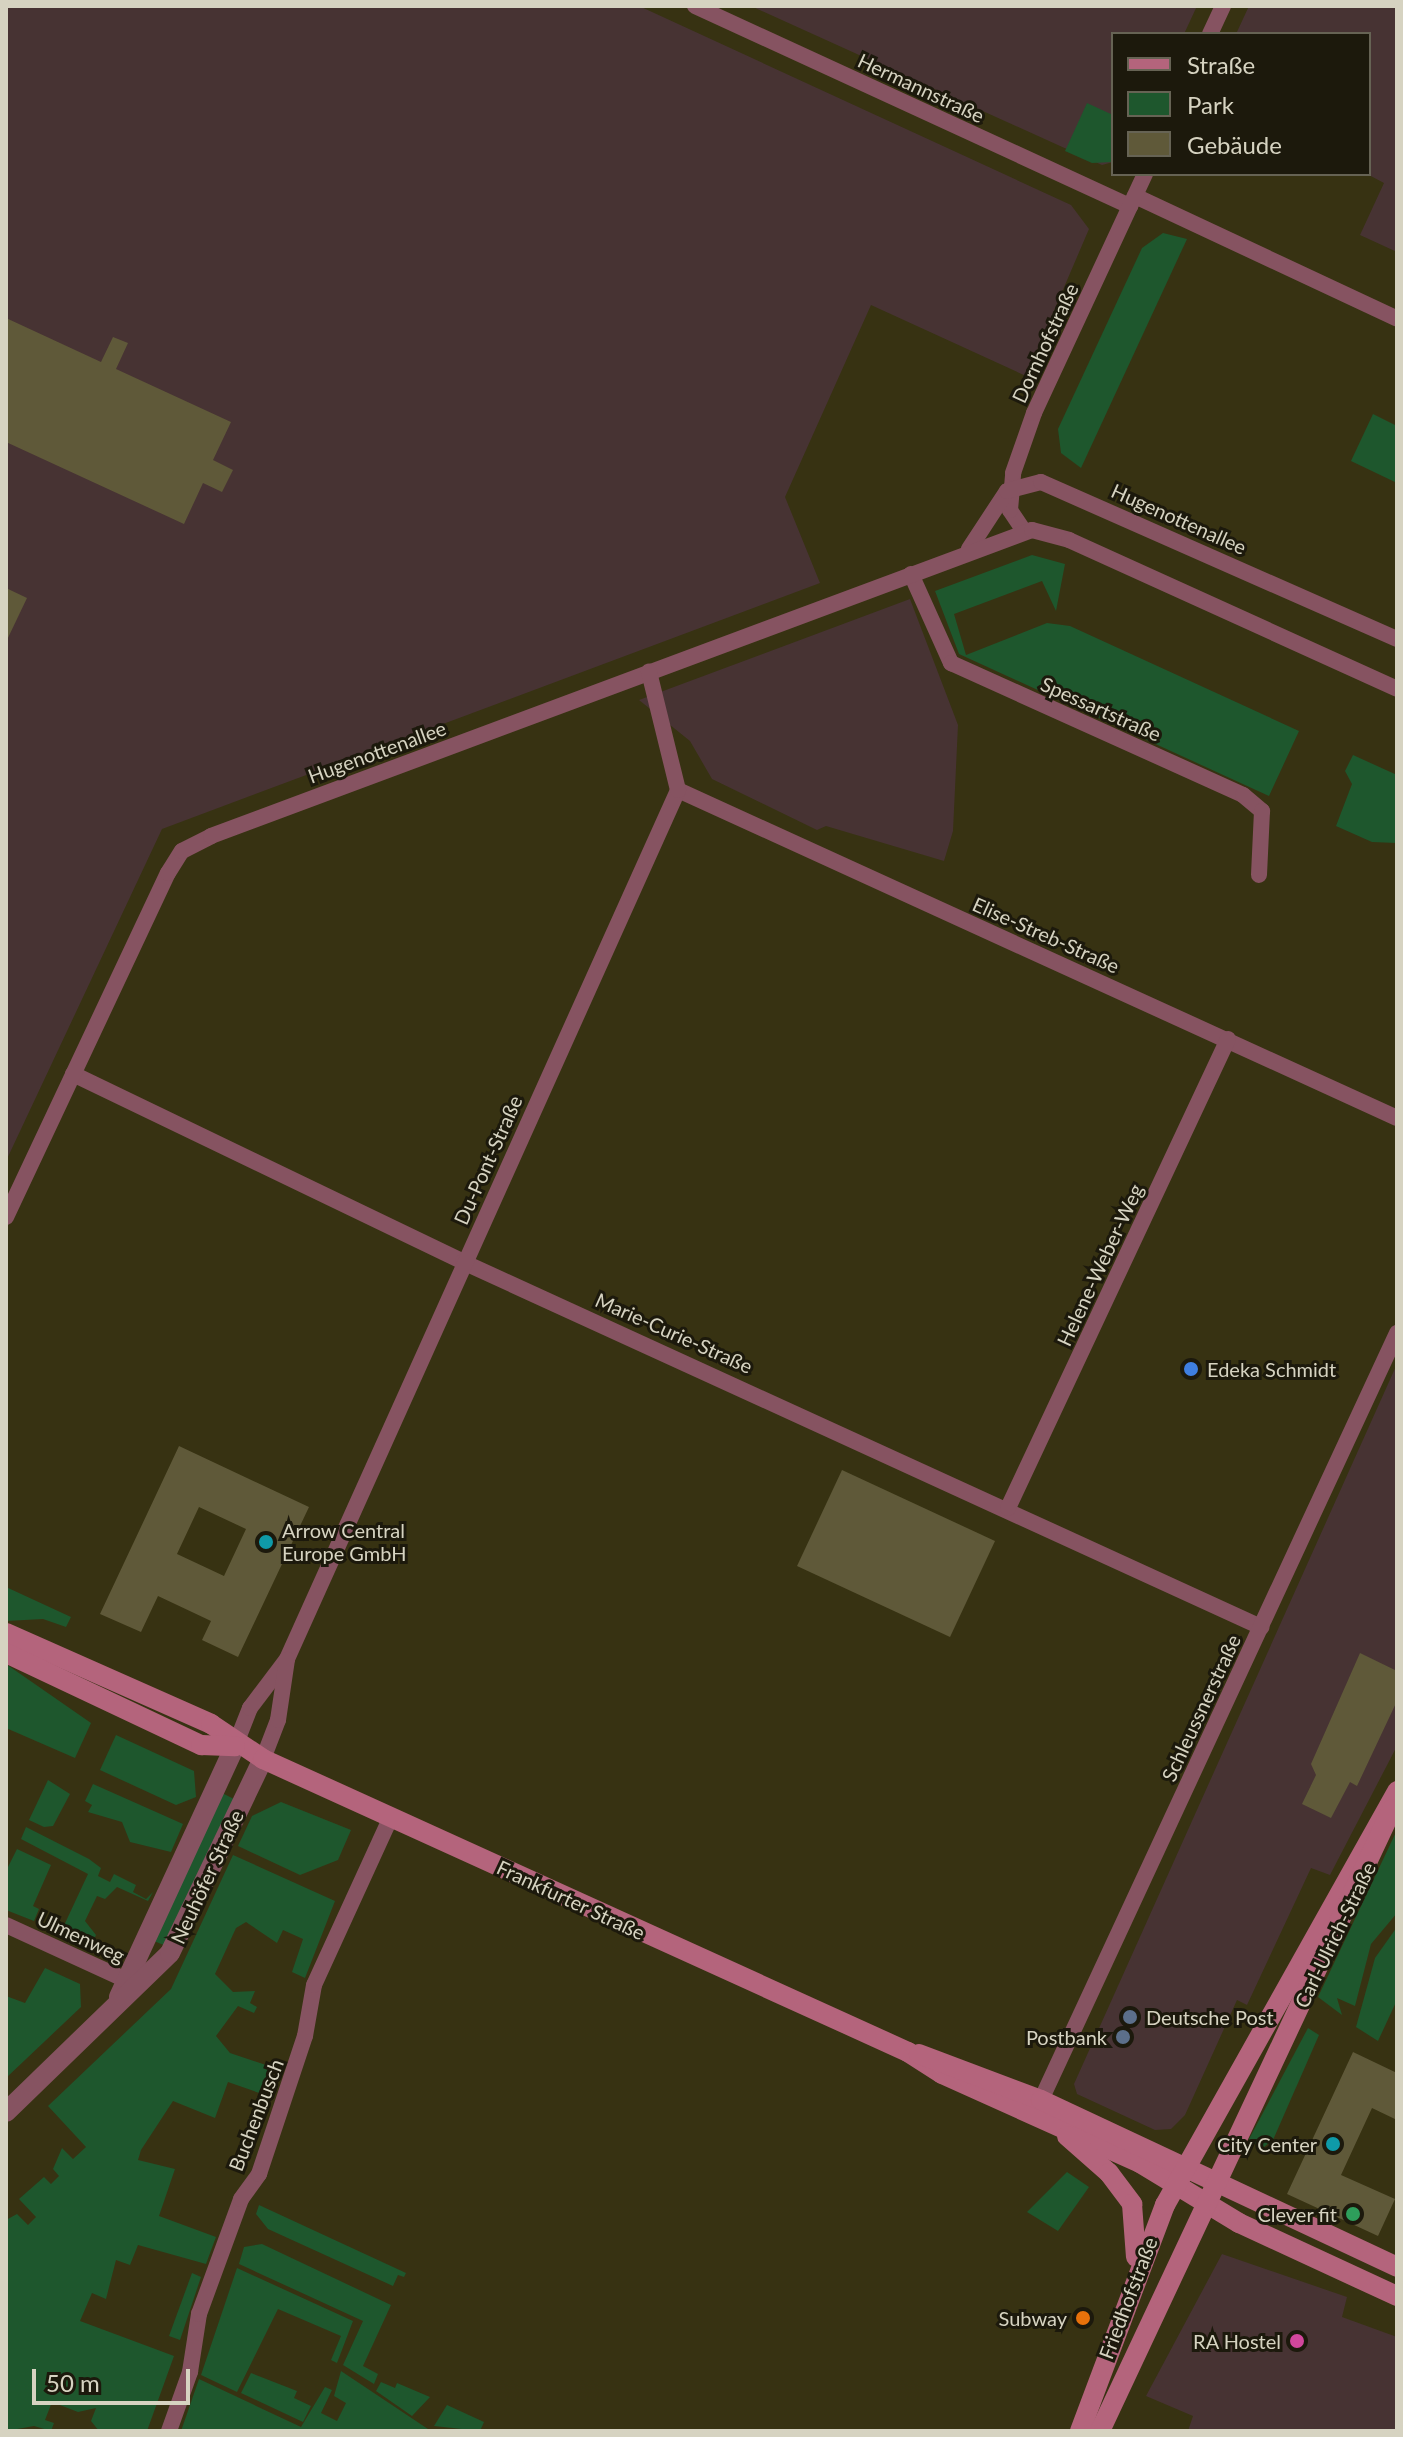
<!DOCTYPE html>
<meta charset="utf-8">
<style>
body{margin:0}
#map{position:relative;width:1403px;height:2437px;overflow:hidden;background:#373212;font-family:Lato,sans-serif}
div>[style]{position:absolute}
[style*='--x']{left:calc(var(--x)*1px);top:calc(var(--y)*1px);width:calc(var(--w)*1px);rotate:calc(var(--a)*1deg)}
.commercial>*{inset:0;background:#473333}
.green>*{inset:0;background:#1e572d}
.building>*{inset:0;background:#5f5939}
.minor>*{height:16px;margin:-8px;padding:0 8px;transform-origin:8px;border-radius:8px;background:#865361}
.tertiary>*{height:20px;margin:-10px;padding:0 10px;transform-origin:10px;border-radius:10px;background:#865361}
.secondary>*{height:20px;margin:-10px;padding:0 10px;transform-origin:10px;border-radius:10px;background:#b4647c}
.dots>*{width:22px;height:22px;translate:-50% -50%;box-sizing:border-box;border:4px solid #1c190c;border-radius:50%}
span{translate:-50% -50%;white-space:nowrap;text-align:center;line-height:1.15;-webkit-text-stroke:6px #1c190c;paint-order:stroke}
.street-label{font-size:20px;color:#d6d3c1}
.poi-label{font-size:20px;color:#d6d3c1}
.left{translate:0 -50%;text-align:left}
.right{translate:-100% -50%;text-align:right}
.frame{position:absolute;inset:0;border:8px solid #d6d3c1;pointer-events:none}
.legend{position:absolute;left:1111px;top:32px;width:260px;height:144px;box-sizing:border-box;background:#1c190c;border:2px solid #666354;margin:0;padding:10px 14px;list-style:none;font-size:24px;color:#d6d3c1}
.legend li{display:flex;align-items:center;gap:16px;height:40px}
.legend b{width:40px;border:2px solid #666354}
.scale{position:absolute;left:32px;top:2369px;width:158px;height:36px;box-sizing:border-box;border:4px solid #d6d3c1;border-top:0;padding-left:10px;font-size:24px;line-height:28px;white-space:nowrap;color:#d6d3c1;-webkit-text-stroke:6px #1c190c;paint-order:stroke}
</style>
<div id="map">
<div class="commercial">
<div style="clip-path:polygon(6px 6px,639px 6px,1071px 205px,1089px 229px,1026px 376px,871px 305px,785px 497px,820px 583px,162px 829px,6px 1161px)"></div>
<div style="clip-path:polygon(751px 6px,1197px 6px,1184px 34px,1113px 34px,1113px 162px,1102px 165px)"></div>
<div style="clip-path:polygon(1249px 6px,1397px 6px,1397px 252px,1360px 235px,1384px 183px,1367px 174px,1369px 34px,1236px 34px)"></div>
<div style="clip-path:polygon(910px 599px,958px 725px,953px 831px,944px 861px,826px 826px,817px 830px,712px 779px,690px 741px,639px 700px)"></div>
<div style="clip-path:polygon(1397px 1364px,1397px 1746px,1330px 1875px,1311px 1868px,1247px 2005px,1237px 2000px,1185px 2115px,1171px 2129px,1155px 2130px,1077px 2094px,1074px 2084px)"></div>
<div style="clip-path:polygon(1222px 2254px,1347px 2297px,1342px 2317px,1397px 2337px,1397px 2431px,1188px 2431px,1193px 2416px,1146px 2396px)"></div>
</div>
<div class="green">
<div style="clip-path:polygon(1087px 103px,1113px 115px,1113px 162px,1092px 163px,1065px 151px)"></div>
<div style="clip-path:polygon(1163px 233px,1187px 239px,1081px 468px,1061px 453px,1058px 429px,1142px 248px)"></div>
<div style="clip-path:polygon(1373px 414px,1397px 426px,1397px 483px,1351px 461px)"></div>
<div style="clip-path:polygon(1032px 555px,1065px 564px,1056px 611px,1042px 581px,954px 614px,966px 655px,1047px 623px,1070px 626px,1299px 731px,1269px 796px,959px 654px,935px 591px)"></div>
<div style="clip-path:polygon(1353px 755px,1397px 775px,1397px 843px,1372px 842px,1336px 826px,1352px 784px,1345px 771px)"></div>
<div style="clip-path:polygon(6px 1587px,71px 1617px,66px 1627px,43px 1619px,6px 1621px)"></div>
<div style="clip-path:polygon(6px 1664px,91px 1723px,75px 1758px,6px 1728px)"></div>
<div style="clip-path:polygon(116px 1735px,194px 1771px,196px 1797px,176px 1805px,100px 1770px)"></div>
<div style="clip-path:polygon(48px 1780px,70px 1794px,53px 1826px,44px 1827px,29px 1820px)"></div>
<div style="clip-path:polygon(93px 1784px,183px 1824px,171px 1852px,130px 1842px,122px 1822px,88px 1812px,92px 1805px,85px 1801px)"></div>
<div style="clip-path:polygon(222px 1793px,236px 1800px,166px 1946px,154px 1941px)"></div>
<div style="clip-path:polygon(281px 1802px,351px 1830px,338px 1860px,300px 1875px,238px 1846px,252px 1816px)"></div>
<div style="clip-path:polygon(26px 1827px,89px 1859px,101px 1868px,98px 1876px,110px 1882px,114px 1874px,136px 1885px,133px 1892px,146px 1899px,153px 1892px,148px 1901px,117px 1887px,105px 1899px,97px 1896px,85px 1921px,96px 1935px,90px 1948px,60px 1934px,88px 1874px,21px 1839px)"></div>
<div style="clip-path:polygon(1397px 1830px,1397px 1913px,1371px 1944px,1355px 2006px,1337px 1998px,1342px 2015px,1318px 1997px)"></div>
<div style="clip-path:polygon(17px 1849px,51px 1865px,33px 1906px,39px 1909px,34px 1921px,6px 1910px,6px 1871px)"></div>
<div style="clip-path:polygon(233px 1855px,335px 1901px,305px 1978px,292px 1972px,303px 1939px,283px 1930px,277px 1943px,246px 1922px,236px 1928px,215px 1974px,233px 1992px,255px 1991px,250px 2003px,257px 2007px,254px 2013px,238px 2006px,216px 2036px,230px 2053px,275px 2068px,265px 2095px,228px 2082px,215px 2118px,173px 2101px,141px 2150px,138px 2160px,175px 2169px,159px 2216px,216px 2237px,206px 2264px,138px 2245px,130px 2265px,116px 2260px,106px 2299px,92px 2293px,80px 2321px,174px 2356px,147px 2431px,99px 2431px,91px 2421px,96px 2408px,78px 2412px,52px 2402px,45px 2420px,54px 2423px,51px 2431px,34px 2426px,6px 2431px,6px 2220px,17px 2214px,28px 2225px,36px 2217px,19px 2199px,44px 2177px,51px 2184px,59px 2176px,53px 2169px,62px 2148px,73px 2159px,86px 2147px,48px 2106px,171px 1989px)"></div>
<div style="clip-path:polygon(1397px 1927px,1397px 2000px,1378px 2041px,1356px 2027px,1375px 1958px)"></div>
<div style="clip-path:polygon(45px 1968px,80px 1984px,81px 2007px,6px 2078px,6px 1996px,25px 2003px)"></div>
<div style="clip-path:polygon(1308px 2028px,1319px 2035px,1273px 2140px,1264px 2147px,1248px 2141px)"></div>
<div style="clip-path:polygon(1067px 2172px,1089px 2187px,1058px 2231px,1027px 2212px)"></div>
<div style="clip-path:polygon(259px 2205px,406px 2273px,404px 2277px,398px 2275px,393px 2286px,268px 2229px,256px 2214px)"></div>
<div style="clip-path:polygon(262px 2244px,391px 2305px,363px 2366px,378px 2374px,374px 2384px,343px 2365px,363px 2321px,239px 2264px,244px 2247px)"></div>
<div style="clip-path:polygon(237px 2268px,353px 2321px,337px 2363px,331px 2360px,341px 2336px,278px 2309px,237px 2392px,201px 2375px)"></div>
<div style="clip-path:polygon(192px 2273px,201px 2277px,180px 2340px,169px 2336px)"></div>
<div style="clip-path:polygon(341px 2371px,431px 2431px,181px 2431px,199px 2379px,301px 2427px,325px 2387px,332px 2390px,321px 2413px,337px 2421px,346px 2403px,334px 2396px)"></div>
<div style="clip-path:polygon(251px 2373px,297px 2391px,294px 2398px,311px 2406px,303px 2422px,241px 2393px)"></div>
<div style="clip-path:polygon(381px 2382px,395px 2388px,397px 2383px,430px 2397px,412px 2416px,376px 2391px)"></div>
<div style="clip-path:polygon(447px 2405px,484px 2422px,480px 2431px,434px 2426px)"></div>
</div>
<div class="building">
<div style="clip-path:polygon(6px 318px,101px 362px,113px 337px,128px 343px,116px 369px,231px 422px,213px 460px,233px 470px,222px 492px,203px 483px,184px 524px,6px 442px)"></div>
<div style="clip-path:polygon(6px 588px,27px 598px,6px 642px)"></div>
<div style="clip-path:polygon(evenodd,179px 1446px,309px 1507px,238px 1657px,202px 1640px,211px 1621px,158px 1596px,141px 1632px,100px 1614px,179px 1446px,199px 1507px,246px 1529px,224px 1576px,177px 1554px,199px 1507px)"></div>
<div style="clip-path:polygon(842px 1470px,995px 1541px,950px 1637px,797px 1566px)"></div>
<div style="clip-path:polygon(1360px 1653px,1397px 1671px,1397px 1701px,1357px 1786px,1350px 1782px,1331px 1818px,1302px 1804px,1316px 1775px,1311px 1764px)"></div>
<div style="clip-path:polygon(1353px 2052px,1397px 2073px,1397px 2120px,1372px 2108px,1341px 2175px,1395px 2199px,1378px 2236px,1287px 2194px)"></div>
</div>
<div class="minor">
<div style="--x:695;--y:6;--w:479;--a:24.7"></div>
<div style="--x:1210;--y:34;--w:31;--a:-65"></div>
<div style="--x:1135;--y:196;--w:289;--a:25.1"></div>
<div style="--x:1024;--y:531;--w:25;--a:-124"></div>
<div style="--x:1010;--y:510;--w:37;--a:-85"></div>
<div style="--x:1013;--y:473;--w:64;--a:-70.7"></div>
<div style="--x:1034;--y:413;--w:264;--a:-65.1"></div>
<div style="--x:969;--y:549;--w:69;--a:-56.8"></div>
<div style="--x:1007;--y:491;--w:35;--a:-15"></div>
<div style="--x:1041;--y:482;--w:389;--a:23.8"></div>
<div style="--x:911;--y:574;--w:98;--a:65.8"></div>
<div style="--x:951;--y:663;--w:320;--a:24.3"></div>
<div style="--x:1243;--y:795;--w:25;--a:40"></div>
<div style="--x:1262;--y:811;--w:64;--a:92.7"></div>
<div style="--x:678;--y:790;--w:790;--a:24.52"></div>
<div style="--x:73;--y:1074;--w:433;--a:25.7"></div>
<div style="--x:463;--y:1262;--w:878;--a:24.58"></div>
<div style="--x:6;--y:1217;--w:380;--a:-64.8"></div>
<div style="--x:168;--y:873;--w:26;--a:-58"></div>
<div style="--x:182;--y:851;--w:33;--a:-27"></div>
<div style="--x:211;--y:836;--w:876;--a:-20.44"></div>
<div style="--x:1032;--y:530;--w:38;--a:15"></div>
<div style="--x:1069;--y:540;--w:360;--a:24.4"></div>
<div style="--x:1008;--y:1508;--w:518;--a:-64.87"></div>
<div style="--x:235;--y:1746;--w:41;--a:-68.5"></div>
<div style="--x:250;--y:1708;--w:61;--a:-52.9"></div>
<div style="--x:287;--y:1659;--w:953;--a:-65.77"></div>
<div style="--x:678;--y:790;--w:122;--a:-103.8"></div>
<div style="--x:263;--y:1759;--w:42;--a:-69"></div>
<div style="--x:278;--y:1720;--w:61;--a:-81.5"></div>
<div style="--x:6;--y:1925;--w:142;--a:24.6"></div>
<div style="--x:1041;--y:2100;--w:846;--a:-65.1"></div>
<div style="--x:169;--y:2431;--w:63;--a:-70.4"></div>
<div style="--x:190;--y:2372;--w:59;--a:-81.2"></div>
<div style="--x:199;--y:2314;--w:122;--a:-69.9"></div>
<div style="--x:241;--y:2199;--w:31;--a:-54"></div>
<div style="--x:259;--y:2174;--w:145;--a:-71.6"></div>
<div style="--x:305;--y:2036;--w:52;--a:-80"></div>
<div style="--x:314;--y:1985;--w:185;--a:-65.4"></div>
</div>
<div class="tertiary">
<div style="--x:119;--y:1997;--w:277;--a:-65.2"></div>
<div style="--x:6;--y:2112;--w:228;--a:-44.1"></div>
<div style="--x:170;--y:1953;--w:215;--a:-64.4"></div>
</div>
<div class="secondary">
<div style="--x:6;--y:1633;--w:224;--a:23.9"></div>
<div style="--x:211;--y:1724;--w:63;--a:33.9"></div>
<div style="--x:263;--y:1759;--w:708;--a:24.43"></div>
<div style="--x:908;--y:2052;--w:40;--a:32.9"></div>
<div style="--x:942;--y:2074;--w:217;--a:24.2"></div>
<div style="--x:1140;--y:2163;--w:116;--a:31.2"></div>
<div style="--x:1239;--y:2223;--w:174;--a:24.8"></div>
<div style="--x:6;--y:1653;--w:216;--a:25.3"></div>
<div style="--x:201;--y:1745;--w:34;--a:2"></div>
<div style="--x:919;--y:2054;--w:130;--a:20.7"></div>
<div style="--x:1041;--y:2100;--w:393;--a:25.1"></div>
<div style="--x:1067;--y:2136;--w:56;--a:41.4"></div>
<div style="--x:1109;--y:2173;--w:39;--a:53"></div>
<div style="--x:1132;--y:2204;--w:53;--a:85.7"></div>
<div style="--x:1080;--y:2431;--w:241;--a:-69.4"></div>
<div style="--x:1165;--y:2205;--w:475;--a:-60.7"></div>
<div style="--x:1100;--y:2431;--w:687;--a:-64.85"></div>
</div>
<div class="dots">
<div style="left:1191px;top:1369px;background:#3f7fe0"></div>
<div style="left:266px;top:1542px;background:#0f9aa8"></div>
<div style="left:1130px;top:2017px;background:#5c6f8a"></div>
<div style="left:1123px;top:2037px;background:#5c6f8a"></div>
<div style="left:1333px;top:2144px;background:#0f9aa8"></div>
<div style="left:1353px;top:2214px;background:#2e9e5b"></div>
<div style="left:1083px;top:2318px;background:#e8710a"></div>
<div style="left:1297px;top:2341px;background:#d1479c"></div>
</div>
<div class="street-label">
<span style="left:921px;top:88px;rotate:25deg">Hermannstraße</span>
<span style="left:1045px;top:343px;rotate:-65deg">Dornhofstraße</span>
<span style="left:1179px;top:519px;rotate:24deg">Hugenottenallee</span>
<span style="left:1101px;top:709px;rotate:24deg">Spessartstraße</span>
<span style="left:377px;top:752px;rotate:-20deg">Hugenottenallee</span>
<span style="left:1046px;top:935px;rotate:24deg">Elise-Streb-Straße</span>
<span style="left:488px;top:1160px;rotate:-66deg">Du-Pont-Straße</span>
<span style="left:1100px;top:1265px;rotate:-65deg">Helene-Weber-Weg</span>
<span style="left:674px;top:1333px;rotate:24deg">Marie-Curie-Straße</span>
<span style="left:1201px;top:1708px;rotate:-65deg">Schleussnerstraße</span>
<span style="left:207px;top:1877px;rotate:-65deg">Neuhöfer Straße</span>
<span style="left:571px;top:1900px;rotate:25deg">Frankfurter Straße</span>
<span style="left:1335px;top:1935px;rotate:-64deg">Carl-Ulrich-Straße</span>
<span style="left:81px;top:1937px;rotate:25deg">Ulmenweg</span>
<span style="left:256px;top:2115px;rotate:-69deg">Buchenbusch</span>
<span style="left:1128px;top:2298px;rotate:-69deg">Friedhofstraße</span>
</div>
<div class="poi-label">
<span class="left" style="left:1207px;top:1369px">Edeka Schmidt</span>
<span class="left" style="left:282px;top:1542px">Arrow Central<br>Europe GmbH</span>
<span class="left" style="left:1146px;top:2017px">Deutsche Post</span>
<span class="right" style="left:1107px;top:2037px">Postbank</span>
<span class="right" style="left:1317px;top:2144px">City Center</span>
<span class="right" style="left:1337px;top:2214px">Clever fit</span>
<span class="right" style="left:1067px;top:2318px">Subway</span>
<span class="right" style="left:1281px;top:2341px">RA Hostel</span>
</div>
<div class="frame"></div>
<ul class="legend">
<li><b style="height:10px;background:#b4647c"></b>Straße</li>
<li><b style="height:22px;background:#1e572d"></b>Park</li>
<li><b style="height:22px;background:#5f5939"></b>Gebäude</li>
</ul>
<div class="scale">50 m</div>
</div>
